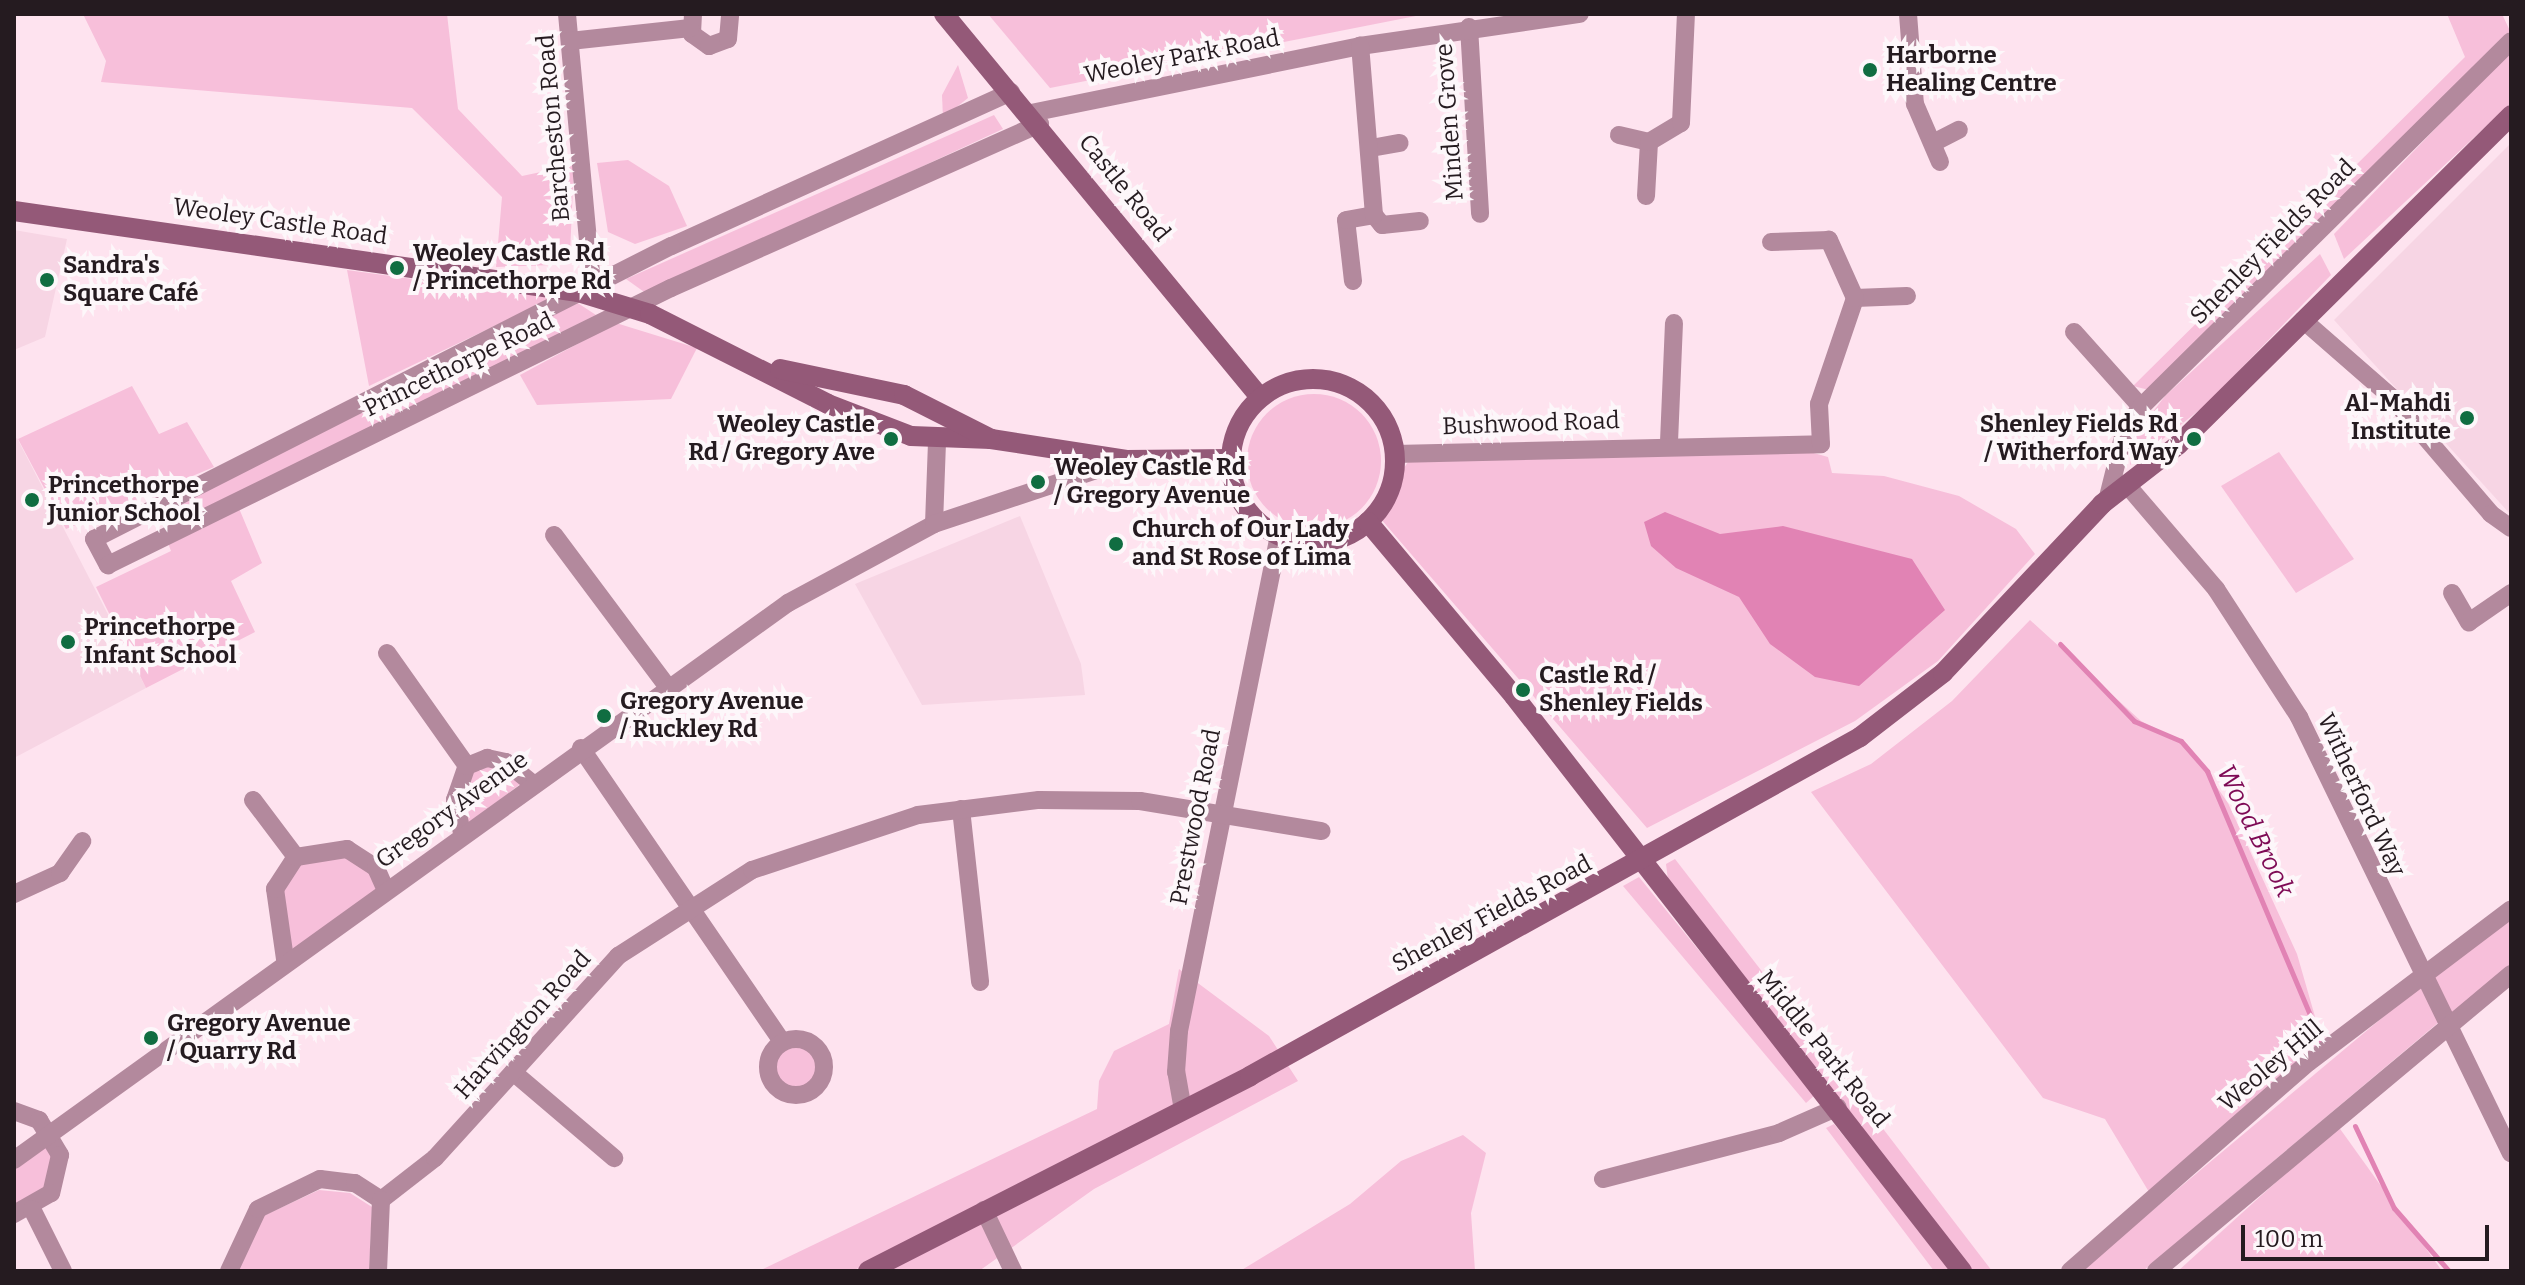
<!DOCTYPE html>
<meta charset="utf-8">
<style>
body{margin:0}
#map{position:relative;width:2525px;height:1285px;overflow:hidden;background:#fee3ef;font-family:Bitter,serif}
div>[style]{position:absolute}
[style*='--x']{left:calc(var(--x)*1px);top:calc(var(--y)*1px);width:calc(var(--w)*1px);rotate:calc(var(--a)*1deg)}
.built>*{inset:0;background:#f7d5e4}
.green>*{inset:0;background:#f7bfda}
.round{border-radius:50%}
.water>*{inset:0;background:#e183b4}
.stream>*{height:5px;margin:-2.5px;padding:0 2.5px;transform-origin:2.5px;border-radius:2.5px;background:#e183b4}
.street>*{height:18px;margin:-9px;padding:0 9px;transform-origin:9px;border-radius:9px;background:#b3899d}
.street>.ring{margin:-9px;padding:0;box-sizing:content-box;background:none;border:18px solid #b3899d;border-radius:50%}
.secondary>*{height:20px;margin:-10px;padding:0 10px;transform-origin:10px;border-radius:10px;background:#945978}
.secondary>.ring{margin:-10px;padding:0;box-sizing:content-box;background:none;border:20px solid #945978;border-radius:50%}
.dots>*{width:22px;height:22px;translate:-50% -50%;box-sizing:border-box;border:4px solid #fdf7fa;border-radius:50%}
span{translate:-50% -50%;white-space:nowrap;text-align:center;line-height:1.15;-webkit-text-stroke:8px #fdf7fa;paint-order:stroke}
.poi-label{font-size:24px;color:#251b20;font-weight:700}
.left{translate:0 -50%;text-align:left}
.right{translate:-100% -50%;text-align:right}
.street-label{font-size:24px;color:#251b20}
.water-label{font-size:26px;color:#7e0a55;font-style:italic}
.frame{position:absolute;inset:0;border:16px solid #251b20;pointer-events:none}
.scale{position:absolute;left:2241px;top:1225px;width:248px;height:36px;box-sizing:border-box;border:4px solid #251b20;border-top:0;padding-left:10px;font-size:24px;line-height:28px;white-space:nowrap;color:#251b20;-webkit-text-stroke:6px #fdf7fa;paint-order:stroke}
</style>
<div id="map">
<div class="built">
<div style="clip-path:polygon(2511px 143px,2511px 515px,2334px 320px)"></div>
<div style="clip-path:polygon(14px 230px,67px 239px,45px 337px,14px 350px)"></div>
<div style="clip-path:polygon(17px 438px,146px 688px,14px 758px,14px 440px)"></div>
<div style="clip-path:polygon(1020px 516px,1081px 664px,1085px 695px,922px 705px,855px 584px)"></div>
</div>
<div class="green">
<div style="clip-path:polygon(83px 14px,447px 14px,458px 109px,522px 176px,574px 165px,570px 253px,553px 265px,496px 267px,502px 197px,412px 108px,101px 82px,106px 61px)"></div>
<div style="clip-path:polygon(988px 14px,1426px 14px,1050px 88px)"></div>
<div style="clip-path:polygon(2447px 14px,2502px 14px,2510px 31px,2149px 390px,2133px 386px,2465px 57px)"></div>
<div style="clip-path:polygon(2511px 50px,2511px 103px,2344px 259px,2334px 234px)"></div>
<div style="clip-path:polygon(958px 65px,968px 98px,943px 118px,942px 95px)"></div>
<div style="clip-path:polygon(994px 115px,1003px 129px,647px 294px,626px 279px)"></div>
<div style="clip-path:polygon(628px 160px,669px 186px,687px 226px,635px 244px,608px 232px,597px 163px)"></div>
<div style="clip-path:polygon(2320px 254px,2331px 275px,2207px 404px,2130px 465px,2136px 434px,2165px 396px)"></div>
<div style="clip-path:polygon(347px 270px,501px 291px,557px 296px,369px 386px)"></div>
<div style="clip-path:polygon(573px 300px,596px 315px,173px 529px,163px 508px)"></div>
<div style="clip-path:polygon(616px 323px,697px 348px,671px 399px,537px 405px,520px 375px)"></div>
<div style="clip-path:polygon(132px 386px,159px 434px,187px 422px,214px 467px,66px 529px,18px 439px)"></div>
<div class="round" style="left:1247px;top:394px;width:134px;height:134px"></div>
<div style="clip-path:polygon(1785px 445px,1828px 457px,1832px 473px,1884px 476px,1959px 496px,2016px 529px,2035px 554px,1938px 661px,1855px 721px,1647px 828px,1374px 511px,1408px 462px)"></div>
<div style="clip-path:polygon(2279px 452px,2354px 559px,2296px 593px,2221px 486px)"></div>
<div style="clip-path:polygon(238px 506px,262px 563px,231px 581px,255px 632px,146px 688px,96px 587px,171px 551px,166px 538px)"></div>
<div style="clip-path:polygon(2030px 620px,2141px 721px,2187px 744px,2228px 803px,2297px 954px,2322px 1041px,2149px 1192px,2105px 1119px,2043px 1098px,1811px 792px,1871px 764px,1952px 701px)"></div>
<div style="clip-path:polygon(487px 762px,524px 781px,464px 828px,460px 784px)"></div>
<div style="clip-path:polygon(347px 851px,383px 888px,286px 958px,278px 940px,285px 871px,297px 859px)"></div>
<div style="clip-path:polygon(1675px 859px,1812px 1036px,1992px 1271px,1972px 1271px,1668px 880px,1666px 864px)"></div>
<div style="clip-path:polygon(1639px 877px,1816px 1094px,1806px 1103px,1623px 886px)"></div>
<div style="clip-path:polygon(2511px 911px,2511px 966px,2449px 1019px,2427px 980px)"></div>
<div style="clip-path:polygon(1179px 969px,1269px 1036px,1298px 1081px,1094px 1189px,979px 1271px,872px 1271px,867px 1264px,852px 1271px,759px 1271px,1097px 1109px,1099px 1081px,1114px 1051px,1169px 1024px)"></div>
<div style="clip-path:polygon(2420px 986px,2439px 1022px,2168px 1250px,2143px 1271px,2080px 1271px)"></div>
<div class="round" style="left:774px;top:1047px;width:44px;height:44px"></div>
<div style="clip-path:polygon(1834px 1124px,1953px 1271px,1934px 1271px,1826px 1128px)"></div>
<div style="clip-path:polygon(2338px 1126px,2442px 1271px,2178px 1271px)"></div>
<div style="clip-path:polygon(1463px 1135px,1486px 1153px,1471px 1213px,1475px 1271px,1240px 1271px,1350px 1204px,1401px 1161px)"></div>
<div style="clip-path:polygon(48px 1140px,55px 1179px,14px 1212px,14px 1165px)"></div>
<div style="clip-path:polygon(319px 1190px,350px 1193px,372px 1207px,369px 1271px,238px 1271px,263px 1216px)"></div>
</div>
<div class="water">
<div style="clip-path:polygon(1665px 512px,1720px 534px,1783px 526px,1912px 559px,1945px 610px,1859px 686px,1815px 677px,1770px 644px,1739px 597px,1676px 568px,1651px 546px,1644px 522px)"></div>
</div>
<div class="stream">
<div style="--x:2060;--y:644;--w:107;--a:46.1"></div>
<div style="--x:2134;--y:721;--w:51;--a:23.1"></div>
<div style="--x:2181;--y:741;--w:40;--a:49"></div>
<div style="--x:2207;--y:771;--w:298;--a:67.1"></div>
<div style="--x:2355;--y:1126;--w:91;--a:64.6"></div>
<div style="--x:2394;--y:1208;--w:84;--a:48.9"></div>
</div>
<div class="street">
<div style="--x:567;--y:14;--w:272;--a:84.7"></div>
<div style="--x:693;--y:14;--w:20;--a:93"></div>
<div style="--x:692;--y:34;--w:21;--a:35"></div>
<div style="--x:709;--y:46;--w:20;--a:-20"></div>
<div style="--x:728;--y:39;--w:25;--a:-85"></div>
<div style="--x:1908;--y:14;--w:90;--a:85.6"></div>
<div style="--x:1915;--y:104;--w:63;--a:66.7"></div>
<div style="--x:1469;--y:27;--w:187;--a:86.6"></div>
<div style="--x:570;--y:41;--w:121;--a:-6.2"></div>
<div style="--x:1011;--y:92;--w:373;--a:155.6"></div>
<div style="--x:671;--y:246;--w:647;--a:153.08"></div>
<div style="--x:94;--y:539;--w:30;--a:62"></div>
<div style="--x:108;--y:565;--w:627;--a:-26.2"></div>
<div style="--x:671;--y:288;--w:404;--a:-24"></div>
<div style="--x:1031;--y:113;--w:336;--a:-11.5"></div>
<div style="--x:1360;--y:46;--w:222;--a:-8.3"></div>
<div style="--x:1619;--y:135;--w:31;--a:13"></div>
<div style="--x:1933;--y:143;--w:29;--a:-27"></div>
<div style="--x:1371;--y:148;--w:29;--a:-10"></div>
<div style="--x:1646;--y:196;--w:54;--a:-86.8"></div>
<div style="--x:1649;--y:142;--w:37;--a:-31"></div>
<div style="--x:1681;--y:123;--w:109;--a:-87.4"></div>
<div style="--x:1374;--y:215;--w:13;--a:51"></div>
<div style="--x:1382;--y:225;--w:38;--a:-6"></div>
<div style="--x:1353;--y:281;--w:61;--a:-96.5"></div>
<div style="--x:1346;--y:220;--w:28;--a:-10"></div>
<div style="--x:1374;--y:215;--w:170;--a:-94.7"></div>
<div style="--x:1855;--y:298;--w:52;--a:-2.2"></div>
<div style="--x:2303;--y:320;--w:116;--a:41.1"></div>
<div style="--x:2390;--y:396;--w:155;--a:49.4"></div>
<div style="--x:2491;--y:514;--w:24;--a:35"></div>
<div style="--x:2074;--y:332;--w:101;--a:48.2"></div>
<div style="--x:1669;--y:442;--w:119;--a:-87.6"></div>
<div style="--x:1395;--y:454;--w:426;--a:-1.3"></div>
<div style="--x:1821;--y:444;--w:40;--a:-92.9"></div>
<div style="--x:1819;--y:404;--w:112;--a:-71.2"></div>
<div style="--x:1855;--y:298;--w:64;--a:-114.1"></div>
<div style="--x:1829;--y:240;--w:58;--a:178"></div>
<div style="--x:2127;--y:485;--w:137;--a:49.4"></div>
<div style="--x:2216;--y:589;--w:153;--a:57"></div>
<div style="--x:2299;--y:717;--w:485;--a:64.1"></div>
<div style="--x:2107;--y:501;--w:74;--a:-76"></div>
<div style="--x:2125;--y:429;--w:27;--a:-54"></div>
<div style="--x:2141;--y:407;--w:520;--a:-44.69"></div>
<div style="--x:934;--y:524;--w:82;--a:-87.9"></div>
<div style="--x:554;--y:535;--w:189;--a:53.2"></div>
<div style="--x:2452;--y:593;--w:34;--a:60"></div>
<div style="--x:2469;--y:622;--w:51;--a:-34.6"></div>
<div style="--x:387;--y:653;--w:138;--a:54.7"></div>
<div style="--x:581;--y:748;--w:353;--a:55.6"></div>
<div style="--x:253;--y:800;--w:71;--a:53"></div>
<div style="--x:961;--y:809;--w:174;--a:83.7"></div>
<div style="--x:462;--y:833;--w:34;--a:-102"></div>
<div style="--x:455;--y:800;--w:36;--a:-71"></div>
<div style="--x:467;--y:766;--w:22;--a:-22"></div>
<div style="--x:487;--y:758;--w:19;--a:12"></div>
<div style="--x:506;--y:762;--w:32;--a:39"></div>
<div style="--x:14;--y:894;--w:51;--a:-24.5"></div>
<div style="--x:60;--y:873;--w:39;--a:-55"></div>
<div style="--x:285;--y:959;--w:71;--a:-98.1"></div>
<div style="--x:275;--y:889;--w:38;--a:-57"></div>
<div style="--x:296;--y:857;--w:52;--a:-8.9"></div>
<div style="--x:347;--y:849;--w:35;--a:33"></div>
<div style="--x:376;--y:868;--w:22;--a:66"></div>
<div class="ring" style="left:768px;top:1039px;width:38px;height:38px"></div>
<div style="--x:513;--y:1072;--w:133;--a:40.4"></div>
<div style="--x:1183;--y:1110;--w:39;--a:-100"></div>
<div style="--x:1176;--y:1072;--w:41;--a:-85.8"></div>
<div style="--x:1179;--y:1031;--w:506;--a:-78.6"></div>
<div style="--x:14;--y:1111;--w:27;--a:20"></div>
<div style="--x:39;--y:1120;--w:41;--a:59"></div>
<div style="--x:60;--y:1155;--w:39;--a:103"></div>
<div style="--x:51;--y:1193;--w:43;--a:150.4"></div>
<div style="--x:14;--y:1160;--w:954;--a:-35.74"></div>
<div style="--x:788;--y:603;--w:166;--a:-28.4"></div>
<div style="--x:934;--y:524;--w:202;--a:-18.4"></div>
<div style="--x:1603;--y:1179;--w:182;--a:-14.6"></div>
<div style="--x:1779;--y:1133;--w:64;--a:-23.8"></div>
<div style="--x:381;--y:1200;--w:68;--a:-37.9"></div>
<div style="--x:435;--y:1158;--w:273;--a:-47.8"></div>
<div style="--x:618;--y:956;--w:159;--a:-32.7"></div>
<div style="--x:752;--y:870;--w:175;--a:-18.3"></div>
<div style="--x:918;--y:815;--w:122;--a:-7.1"></div>
<div style="--x:1039;--y:800;--w:101;--a:0.6"></div>
<div style="--x:1140;--y:801;--w:184;--a:9.4"></div>
<div style="--x:32;--y:1209;--w:69;--a:63.4"></div>
<div style="--x:984;--y:1210;--w:68;--a:64.6"></div>
<div style="--x:229;--y:1271;--w:68;--a:-64.9"></div>
<div style="--x:258;--y:1209;--w:69;--a:-25.8"></div>
<div style="--x:320;--y:1179;--w:35;--a:7"></div>
<div style="--x:355;--y:1183;--w:31;--a:33"></div>
<div style="--x:381;--y:1200;--w:71;--a:92.4"></div>
<div style="--x:2070;--y:1271;--w:317;--a:-41.2"></div>
<div style="--x:2309;--y:1062;--w:253;--a:-37.1"></div>
<div style="--x:2156;--y:1271;--w:463;--a:-39.9"></div>
</div>
<div class="secondary">
<div style="--x:944;--y:14;--w:497;--a:50.5"></div>
<div style="--x:14;--y:211;--w:570;--a:8.17"></div>
<div style="--x:578;--y:292;--w:75;--a:17"></div>
<div style="--x:650;--y:314;--w:199;--a:26.8"></div>
<div style="--x:828;--y:404;--w:89;--a:21.1"></div>
<div style="--x:911;--y:436;--w:80;--a:2.1"></div>
<div style="--x:991;--y:439;--w:137;--a:8.8"></div>
<div style="--x:1126;--y:460;--w:105;--a:-0.5"></div>
<div style="--x:780;--y:369;--w:127;--a:11.8"></div>
<div style="--x:904;--y:395;--w:97;--a:26.8"></div>
<div class="ring" style="left:1231px;top:379px;width:144px;height:144px"></div>
<div style="--x:1368;--y:522;--w:227;--a:50"></div>
<div style="--x:1514;--y:696;--w:729;--a:52.08"></div>
<div style="--x:868;--y:1271;--w:429;--a:-27"></div>
<div style="--x:1250;--y:1076;--w:698;--a:-29.06"></div>
<div style="--x:1860;--y:737;--w:105;--a:-37.6"></div>
<div style="--x:1943;--y:673;--w:232;--a:-46.7"></div>
<div style="--x:2102;--y:504;--w:96;--a:-37.8"></div>
<div style="--x:2178;--y:445;--w:469;--a:-44.7"></div>
</div>
<div class="dots">
<div style="left:1870px;top:70px;background:#106d41"></div>
<div style="left:397px;top:268px;background:#106d41"></div>
<div style="left:47px;top:280px;background:#106d41"></div>
<div style="left:2467px;top:418px;background:#106d41"></div>
<div style="left:891px;top:439px;background:#106d41"></div>
<div style="left:2194px;top:439px;background:#106d41"></div>
<div style="left:1038px;top:482px;background:#106d41"></div>
<div style="left:32px;top:500px;background:#106d41"></div>
<div style="left:1116px;top:544px;background:#106d41"></div>
<div style="left:68px;top:642px;background:#106d41"></div>
<div style="left:1523px;top:690px;background:#106d41"></div>
<div style="left:604px;top:716px;background:#106d41"></div>
<div style="left:151px;top:1038px;background:#106d41"></div>
</div>
<div class="poi-label">
<span class="left" style="left:1886px;top:70px">Harborne<br>Healing Centre</span>
<span class="left" style="left:413px;top:268px">Weoley Castle Rd<br>/ Princethorpe Rd</span>
<span class="left" style="left:63px;top:280px">Sandra's<br>Square Café</span>
<span class="right" style="left:2451px;top:418px">Al-Mahdi<br>Institute</span>
<span class="right" style="left:875px;top:439px">Weoley Castle<br>Rd / Gregory Ave</span>
<span class="right" style="left:2178px;top:439px">Shenley Fields Rd<br>/ Witherford Way</span>
<span class="left" style="left:1054px;top:482px">Weoley Castle Rd<br>/ Gregory Avenue</span>
<span class="left" style="left:48px;top:500px">Princethorpe<br>Junior School</span>
<span class="left" style="left:1132px;top:544px">Church of Our Lady<br>and St Rose of Lima</span>
<span class="left" style="left:84px;top:642px">Princethorpe<br>Infant School</span>
<span class="left" style="left:1539px;top:690px">Castle Rd /<br>Shenley Fields</span>
<span class="left" style="left:620px;top:716px">Gregory Avenue<br>/ Ruckley Rd</span>
<span class="left" style="left:167px;top:1038px">Gregory Avenue<br>/ Quarry Rd</span>
</div>
<div class="street-label">
<span style="left:1182px;top:57px;rotate:-11deg">Weoley Park Road</span>
<span style="left:1450px;top:122px;rotate:-94deg">Minden Grove</span>
<span style="left:554px;top:128px;rotate:-95deg">Barcheston Road</span>
<span style="left:1124px;top:188px;rotate:51deg">Castle Road</span>
<span style="left:280px;top:222px;rotate:8deg">Weoley Castle Road</span>
<span style="left:2273px;top:242px;rotate:-45deg">Shenley Fields Road</span>
<span style="left:459px;top:365px;rotate:-26deg">Princethorpe Road</span>
<span style="left:1531px;top:424px;rotate:-2deg">Bushwood Road</span>
<span style="left:2361px;top:795px;rotate:65deg">Witherford Way</span>
<span style="left:452px;top:810px;rotate:-36deg">Gregory Avenue</span>
<span style="left:1196px;top:817px;rotate:-79deg">Prestwood Road</span>
<span style="left:1492px;top:914px;rotate:-28deg">Shenley Fields Road</span>
<span style="left:523px;top:1025px;rotate:-48deg">Harvington Road</span>
<span style="left:1823px;top:1049px;rotate:51deg">Middle Park Road</span>
<span style="left:2271px;top:1066px;rotate:-40deg">Weoley Hill</span>
</div>
<div class="water-label">
<span style="left:2255px;top:831px;rotate:64deg">Wood Brook</span>
</div>
<div class="frame"></div>
<div class="scale">100 m</div>
</div>
